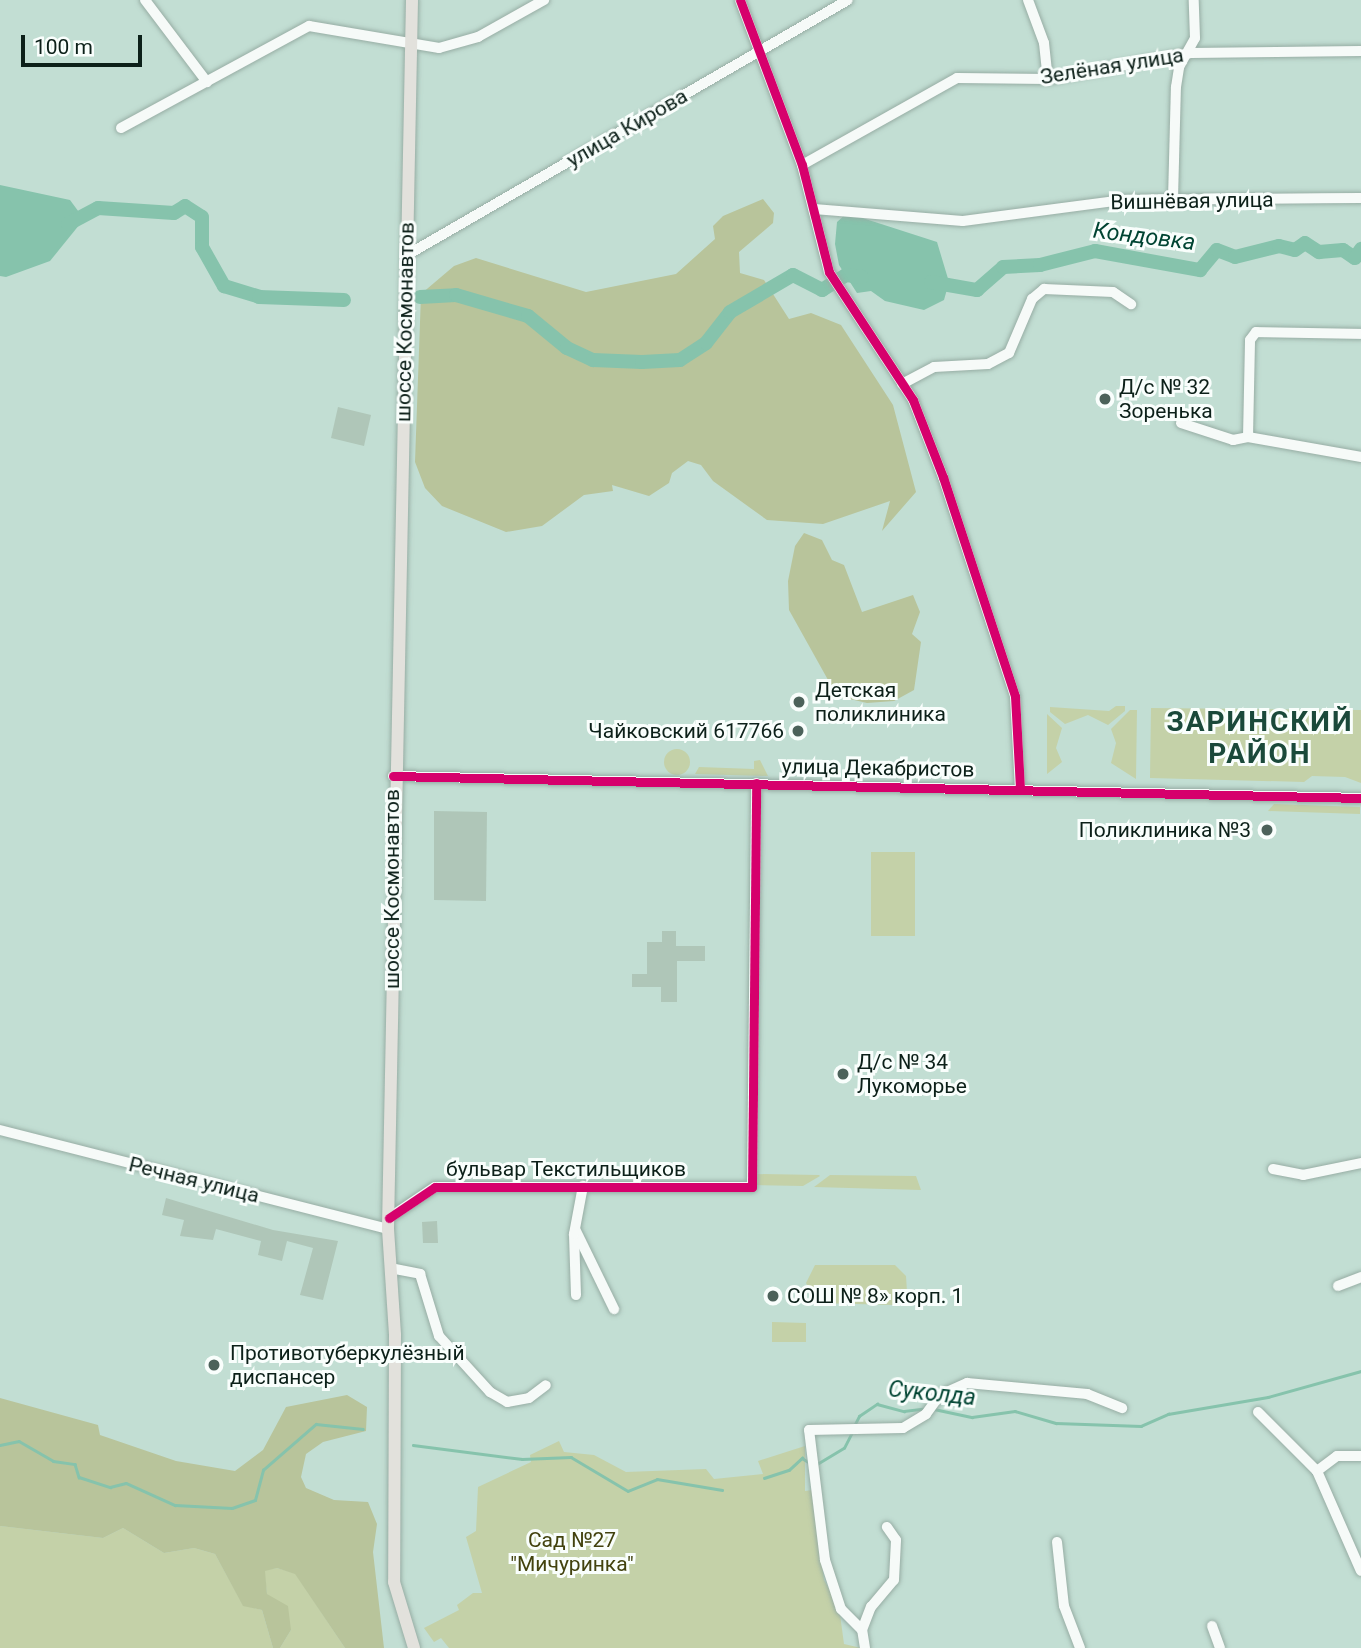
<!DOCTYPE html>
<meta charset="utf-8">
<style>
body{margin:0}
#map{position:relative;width:1361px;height:1648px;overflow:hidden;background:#c2ded3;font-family:Roboto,sans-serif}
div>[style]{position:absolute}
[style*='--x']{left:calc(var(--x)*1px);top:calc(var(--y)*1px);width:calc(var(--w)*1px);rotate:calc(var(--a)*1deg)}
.green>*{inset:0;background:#c4d1a8}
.round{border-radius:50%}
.forest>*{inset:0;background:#b8c49b}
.water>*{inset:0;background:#86c3ac}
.stream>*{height:2.5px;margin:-1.25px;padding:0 1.25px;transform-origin:1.25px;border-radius:1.25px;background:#86c3ac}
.river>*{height:14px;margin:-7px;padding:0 7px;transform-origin:7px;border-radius:7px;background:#86c3ac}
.building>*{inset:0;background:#afc6b8}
.roads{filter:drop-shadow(0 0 2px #97ada4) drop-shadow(0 0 2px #97ada4)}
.minor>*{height:10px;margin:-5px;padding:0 5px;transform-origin:5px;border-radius:5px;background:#f6faf8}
.major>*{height:12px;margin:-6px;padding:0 6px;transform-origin:6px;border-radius:6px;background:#e2e1dc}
.cycleway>*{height:9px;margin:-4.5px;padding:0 4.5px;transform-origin:4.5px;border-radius:4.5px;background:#d6006c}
.dots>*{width:19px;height:19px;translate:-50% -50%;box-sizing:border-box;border:4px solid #f9fefc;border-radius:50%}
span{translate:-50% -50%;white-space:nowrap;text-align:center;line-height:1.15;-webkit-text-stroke:6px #f9fefc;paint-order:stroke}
.street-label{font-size:21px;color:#0c2019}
.poi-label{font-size:21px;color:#0c2019}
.left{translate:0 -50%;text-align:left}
.right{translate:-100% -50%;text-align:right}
.park-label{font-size:21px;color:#42420e}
.water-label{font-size:23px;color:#004432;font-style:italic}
.district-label{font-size:28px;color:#1a493a;font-weight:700;letter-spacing:2px}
.scale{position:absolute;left:21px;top:35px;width:121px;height:32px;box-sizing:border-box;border:4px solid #0c2019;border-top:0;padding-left:9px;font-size:21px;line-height:24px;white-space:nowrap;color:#0c2019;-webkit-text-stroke:5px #f9fefc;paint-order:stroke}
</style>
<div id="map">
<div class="green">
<div style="clip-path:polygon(1116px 706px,1125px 706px,1125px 711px,1108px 725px,1088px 715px,1065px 724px,1050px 712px,1050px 707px,1109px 711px)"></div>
<div style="clip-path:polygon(1151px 708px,1361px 710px,1361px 783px,1345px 777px,1312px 776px,1304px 782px,1150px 778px)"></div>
<div style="clip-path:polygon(1130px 710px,1137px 710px,1136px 779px,1111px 763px,1116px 743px,1111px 729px)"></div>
<div style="clip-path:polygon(1047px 714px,1062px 728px,1056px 748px,1062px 762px,1047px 774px)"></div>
<div class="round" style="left:664px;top:749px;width:26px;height:26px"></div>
<div style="clip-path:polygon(760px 760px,768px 776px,695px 774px,699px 767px,754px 769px,754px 761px)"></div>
<div style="clip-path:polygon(1274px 804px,1360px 807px,1360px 814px,1268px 811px)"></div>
<div style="clip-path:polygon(871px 852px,915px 852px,915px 936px,871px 936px)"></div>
<div style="clip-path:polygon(755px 1174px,819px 1175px,820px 1176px,803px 1186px,754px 1185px)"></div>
<div style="clip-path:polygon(830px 1175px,916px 1176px,921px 1190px,814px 1187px)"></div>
<div style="clip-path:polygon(815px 1265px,895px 1265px,906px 1276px,907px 1292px,894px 1305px,816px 1303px,806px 1283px)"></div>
<div style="clip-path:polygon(772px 1322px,806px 1323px,806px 1342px,772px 1342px)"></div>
<div style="clip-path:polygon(559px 1441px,564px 1452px,594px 1455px,626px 1472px,706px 1469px,714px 1479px,763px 1474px,758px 1461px,805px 1446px,805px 1491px,813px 1490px,824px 1580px,839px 1607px,844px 1644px,861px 1648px,449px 1648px,441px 1638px,434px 1642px,424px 1628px,459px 1610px,457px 1605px,473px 1593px,482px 1593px,466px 1537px,476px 1531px,478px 1487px,531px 1462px,530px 1455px)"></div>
<div style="clip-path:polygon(0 1526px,103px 1538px,123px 1528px,164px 1553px,194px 1548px,215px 1554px,243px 1605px,262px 1610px,273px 1648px,0 1648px)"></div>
<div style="clip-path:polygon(277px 1568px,295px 1573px,345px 1648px,280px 1648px,291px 1630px,267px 1594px,264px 1570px)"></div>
</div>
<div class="forest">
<div style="clip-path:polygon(763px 199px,774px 213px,773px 223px,739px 252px,740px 273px,764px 280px,789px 319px,811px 313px,841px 325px,893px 405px,916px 492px,882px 531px,890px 501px,823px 524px,767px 520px,713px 481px,701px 465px,688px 461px,672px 473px,669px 483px,649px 496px,612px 485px,613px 491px,584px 495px,542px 526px,506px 532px,442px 506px,425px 488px,415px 462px,421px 294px,454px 266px,476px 258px,586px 292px,676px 274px,715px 239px,713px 226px,723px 216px)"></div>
<div style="clip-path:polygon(804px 533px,822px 540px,832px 560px,844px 565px,862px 612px,913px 595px,920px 612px,912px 634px,921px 642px,914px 690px,894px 701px,867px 703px,837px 696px,789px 610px,788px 581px,795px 546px)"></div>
<div style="clip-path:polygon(347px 1395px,367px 1407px,366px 1431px,323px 1442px,306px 1454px,301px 1477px,306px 1488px,334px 1500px,368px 1502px,377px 1524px,373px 1552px,384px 1648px,345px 1648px,295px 1574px,277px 1568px,265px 1571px,267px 1594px,288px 1606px,291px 1630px,280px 1648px,273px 1648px,262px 1610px,243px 1606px,215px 1554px,194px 1548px,164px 1553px,123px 1528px,103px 1538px,0 1526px,0 1398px,98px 1425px,100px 1435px,176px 1461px,235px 1471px,263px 1450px,286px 1407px)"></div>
</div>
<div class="water">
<div style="clip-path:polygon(0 185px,70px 200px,84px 219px,50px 261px,6px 277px,0 276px)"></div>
<div style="clip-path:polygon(847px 213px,937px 242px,949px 282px,944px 300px,924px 310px,885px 301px,871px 291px,857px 293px,839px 265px,835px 244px,837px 222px)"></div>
</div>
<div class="stream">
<div style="--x:934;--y:1409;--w:39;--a:12"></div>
<div style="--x:972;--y:1417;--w:43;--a:-7.9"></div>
<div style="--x:1015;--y:1411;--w:43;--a:16.3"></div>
<div style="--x:1056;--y:1423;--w:85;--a:2"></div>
<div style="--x:1141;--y:1426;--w:30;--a:-24"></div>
<div style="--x:1168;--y:1414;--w:101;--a:-9.6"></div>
<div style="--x:1268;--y:1397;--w:97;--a:-15.6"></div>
<div style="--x:854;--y:1426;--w:11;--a:-63"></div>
<div style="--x:859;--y:1416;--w:22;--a:-34"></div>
<div style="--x:877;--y:1404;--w:28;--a:15"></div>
<div style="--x:904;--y:1411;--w:23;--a:-7"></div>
<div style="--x:0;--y:1445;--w:19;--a:-12"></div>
<div style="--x:19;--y:1441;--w:39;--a:30"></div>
<div style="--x:53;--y:1461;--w:22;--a:8"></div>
<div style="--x:75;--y:1464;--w:14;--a:73"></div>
<div style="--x:79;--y:1477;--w:33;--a:18"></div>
<div style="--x:110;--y:1487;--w:16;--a:-14"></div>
<div style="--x:126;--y:1483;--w:54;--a:24.2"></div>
<div style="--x:175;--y:1505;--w:57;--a:3"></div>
<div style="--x:232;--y:1508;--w:24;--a:-19"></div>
<div style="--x:255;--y:1500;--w:31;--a:-75"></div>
<div style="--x:263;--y:1470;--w:70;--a:-41"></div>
<div style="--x:316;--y:1424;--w:47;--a:6.1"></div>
<div style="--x:413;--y:1445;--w:110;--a:7.3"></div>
<div style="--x:522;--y:1459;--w:49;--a:-2.3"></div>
<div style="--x:571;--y:1457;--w:66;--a:30.8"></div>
<div style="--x:628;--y:1491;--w:31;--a:-22"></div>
<div style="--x:657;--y:1479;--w:66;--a:9.6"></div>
<div style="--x:817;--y:1464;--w:31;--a:-31"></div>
<div style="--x:844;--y:1448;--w:18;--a:-63"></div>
<div style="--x:764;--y:1478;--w:26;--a:-18"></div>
<div style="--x:789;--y:1470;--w:18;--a:-43"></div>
<div style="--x:802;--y:1458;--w:9;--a:32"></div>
</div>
<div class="river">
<div style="--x:68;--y:224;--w:34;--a:-28"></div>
<div style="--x:98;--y:208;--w:76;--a:3.8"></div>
<div style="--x:174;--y:213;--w:13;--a:-32"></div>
<div style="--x:185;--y:206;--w:20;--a:33"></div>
<div style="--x:202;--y:217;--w:30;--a:90"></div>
<div style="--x:202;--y:247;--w:45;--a:60.6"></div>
<div style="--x:224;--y:286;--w:37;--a:17"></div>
<div style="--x:259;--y:297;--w:85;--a:2"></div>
<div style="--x:931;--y:282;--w:47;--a:9.9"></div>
<div style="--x:977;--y:290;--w:35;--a:-41"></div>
<div style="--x:1003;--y:267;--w:37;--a:-3"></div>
<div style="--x:1040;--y:265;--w:57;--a:-14.3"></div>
<div style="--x:1095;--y:251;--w:107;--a:10.3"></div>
<div style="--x:1200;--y:270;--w:26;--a:-50"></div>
<div style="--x:1217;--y:250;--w:19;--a:21"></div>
<div style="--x:1235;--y:257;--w:45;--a:-14"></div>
<div style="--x:1279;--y:246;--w:16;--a:14"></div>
<div style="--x:1295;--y:250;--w:12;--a:-35"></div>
<div style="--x:1305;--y:243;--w:17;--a:33"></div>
<div style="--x:1319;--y:252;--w:24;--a:-5"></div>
<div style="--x:1343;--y:250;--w:14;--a:34"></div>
<div style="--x:1355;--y:258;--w:11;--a:-56"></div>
<div style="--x:420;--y:297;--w:36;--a:-3"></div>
<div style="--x:456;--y:295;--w:75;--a:16.3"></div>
<div style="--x:528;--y:316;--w:50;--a:39.4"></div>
<div style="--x:567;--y:348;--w:29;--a:25"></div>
<div style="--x:593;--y:360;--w:49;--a:2.3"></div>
<div style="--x:642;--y:362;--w:38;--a:-3"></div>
<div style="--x:680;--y:360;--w:31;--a:-33"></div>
<div style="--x:706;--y:343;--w:39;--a:-52"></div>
<div style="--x:730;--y:312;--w:73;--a:-30.4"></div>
<div style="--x:793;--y:275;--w:33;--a:27"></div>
<div style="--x:822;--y:290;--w:28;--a:-32"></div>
<div style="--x:846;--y:275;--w:16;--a:7"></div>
</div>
<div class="building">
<div style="clip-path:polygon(338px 407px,371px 415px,364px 446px,331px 438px)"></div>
<div style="clip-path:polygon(434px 811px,487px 812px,486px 901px,434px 900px)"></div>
<div style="clip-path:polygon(662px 931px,676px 931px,676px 946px,705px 946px,705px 961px,677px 961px,677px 1002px,661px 1002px,661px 987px,632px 987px,632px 974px,647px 974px,647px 942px,662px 942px)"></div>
<div style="clip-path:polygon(166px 1198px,273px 1230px,338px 1241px,323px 1300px,300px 1295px,313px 1248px,287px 1241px,282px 1261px,258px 1255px,261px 1241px,216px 1229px,213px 1240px,180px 1236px,184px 1220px,162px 1215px)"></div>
<div style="clip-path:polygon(437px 1221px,438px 1243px,423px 1243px,422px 1222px)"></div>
</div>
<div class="roads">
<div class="minor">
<div style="--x:145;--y:0;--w:103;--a:52.9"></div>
<div style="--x:740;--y:0;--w:176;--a:69.4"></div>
<div style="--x:802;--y:165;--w:110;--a:75.8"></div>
<div style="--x:829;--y:272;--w:153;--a:56.7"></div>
<div style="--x:913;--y:400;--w:83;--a:68.7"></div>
<div style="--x:943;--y:477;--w:231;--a:71.8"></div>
<div style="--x:1015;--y:696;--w:92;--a:86.9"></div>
<div style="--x:1028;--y:0;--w:46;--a:69.6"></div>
<div style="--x:1044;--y:43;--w:36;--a:84"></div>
<div style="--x:121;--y:128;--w:214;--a:-28.5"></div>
<div style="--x:309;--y:26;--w:132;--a:9.6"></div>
<div style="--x:439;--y:48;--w:41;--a:-15.8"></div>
<div style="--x:478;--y:37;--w:76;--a:-29.3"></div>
<div style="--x:802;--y:165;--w:178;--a:-29.3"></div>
<div style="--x:957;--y:78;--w:91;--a:0.6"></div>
<div style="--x:1048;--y:79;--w:145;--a:-10.3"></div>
<div style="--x:1191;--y:53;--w:170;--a:-0.7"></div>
<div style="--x:1173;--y:199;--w:112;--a:-88.5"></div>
<div style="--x:1176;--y:87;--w:20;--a:-81"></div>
<div style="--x:1179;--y:67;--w:33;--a:-61"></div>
<div style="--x:1195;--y:38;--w:38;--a:-92"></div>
<div style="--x:814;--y:209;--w:149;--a:4.6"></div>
<div style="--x:963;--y:221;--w:160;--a:-7.5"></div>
<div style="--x:1122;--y:200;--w:239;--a:-0.5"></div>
<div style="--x:407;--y:255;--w:509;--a:-30.04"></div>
<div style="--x:902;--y:384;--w:36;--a:-28"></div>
<div style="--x:934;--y:367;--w:54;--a:-3.2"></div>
<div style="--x:988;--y:364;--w:24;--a:-28"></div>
<div style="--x:1009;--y:353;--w:59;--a:-66.9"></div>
<div style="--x:1032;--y:299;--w:16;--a:-40"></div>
<div style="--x:1044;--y:289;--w:69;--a:2.5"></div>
<div style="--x:1113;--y:292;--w:22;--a:34"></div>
<div style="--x:1181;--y:423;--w:55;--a:18.1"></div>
<div style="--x:1233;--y:440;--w:15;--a:-11"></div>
<div style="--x:1248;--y:437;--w:115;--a:10"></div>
<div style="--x:1248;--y:437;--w:97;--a:-88.8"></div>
<div style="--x:1250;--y:340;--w:10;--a:-53"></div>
<div style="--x:1256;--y:332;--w:105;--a:1.1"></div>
<div style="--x:393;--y:776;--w:968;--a:1.3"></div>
<div style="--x:0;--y:1130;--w:400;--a:14.3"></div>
<div style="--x:1273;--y:1169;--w:31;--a:11"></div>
<div style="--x:1303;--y:1175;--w:59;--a:-11.7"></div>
<div style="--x:389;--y:1218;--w:55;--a:-34"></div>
<div style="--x:435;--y:1187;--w:317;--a:0"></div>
<div style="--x:752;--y:1187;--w:404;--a:-89.4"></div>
<div style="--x:576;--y:1231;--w:87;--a:64"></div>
<div style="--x:390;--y:1268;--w:31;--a:11"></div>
<div style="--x:420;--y:1274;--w:65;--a:73"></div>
<div style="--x:439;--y:1336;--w:76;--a:47.7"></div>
<div style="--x:490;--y:1392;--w:20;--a:30"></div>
<div style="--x:507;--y:1402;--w:22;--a:-10"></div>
<div style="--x:529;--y:1398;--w:21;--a:-37"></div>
<div style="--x:1338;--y:1286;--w:25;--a:-21"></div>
<div style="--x:576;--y:1295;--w:61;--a:-91.9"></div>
<div style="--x:574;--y:1234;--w:49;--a:-79.4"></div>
<div style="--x:1258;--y:1412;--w:83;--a:45"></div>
<div style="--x:1317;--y:1471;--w:109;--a:66.3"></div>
<div style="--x:1317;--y:1471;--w:25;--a:-37"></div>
<div style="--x:1337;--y:1456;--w:24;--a:0"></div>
<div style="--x:1057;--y:1542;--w:64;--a:83.8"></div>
<div style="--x:1064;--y:1606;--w:45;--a:69.1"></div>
<div style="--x:1212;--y:1626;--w:23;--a:70"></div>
<div style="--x:862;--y:1630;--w:25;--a:-69"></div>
<div style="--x:871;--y:1607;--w:35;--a:-50"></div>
<div style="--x:894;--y:1580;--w:40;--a:-87.1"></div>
<div style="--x:896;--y:1540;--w:16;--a:-125"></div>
<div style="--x:865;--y:1648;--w:18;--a:-99"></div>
<div style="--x:862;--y:1630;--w:30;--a:-135"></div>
<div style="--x:841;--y:1609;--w:52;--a:-108.1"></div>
<div style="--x:825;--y:1560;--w:131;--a:-97"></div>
<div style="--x:809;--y:1430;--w:94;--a:-1.2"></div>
<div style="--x:903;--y:1428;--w:27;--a:-31"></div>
<div style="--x:926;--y:1414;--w:24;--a:-54"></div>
<div style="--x:940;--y:1395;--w:30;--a:-24"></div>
<div style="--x:967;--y:1383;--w:121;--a:5.2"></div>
<div style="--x:1087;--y:1394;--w:38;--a:22"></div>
</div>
<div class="major">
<div style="--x:412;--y:0;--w:1229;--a:91.12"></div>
<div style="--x:388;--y:1229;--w:106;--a:86.2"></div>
<div style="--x:395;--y:1335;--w:247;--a:90.2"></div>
<div style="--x:394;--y:1582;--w:69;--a:73.1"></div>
</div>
</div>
<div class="cycleway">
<div style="--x:740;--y:0;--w:176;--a:69.4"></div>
<div style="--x:802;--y:165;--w:110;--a:75.8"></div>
<div style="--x:829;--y:272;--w:153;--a:56.7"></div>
<div style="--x:913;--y:400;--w:83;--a:68.7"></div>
<div style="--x:943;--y:477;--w:231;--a:71.8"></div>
<div style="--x:1015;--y:696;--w:92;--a:86.9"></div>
<div style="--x:393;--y:776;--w:968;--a:1.3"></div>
<div style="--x:389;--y:1218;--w:55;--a:-34"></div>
<div style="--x:435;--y:1187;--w:317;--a:0"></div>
<div style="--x:752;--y:1187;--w:404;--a:-89.4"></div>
</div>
<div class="dots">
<div style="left:1105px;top:399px;background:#4c625a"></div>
<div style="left:799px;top:702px;background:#4c625a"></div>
<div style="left:798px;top:731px;background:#4c625a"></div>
<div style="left:1267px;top:830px;background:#4c625a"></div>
<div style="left:843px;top:1074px;background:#4c625a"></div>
<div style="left:773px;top:1296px;background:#4c625a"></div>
<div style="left:214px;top:1365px;background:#4c625a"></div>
</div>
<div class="street-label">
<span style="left:1112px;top:66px;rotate:-9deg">Зелёная улица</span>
<span style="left:627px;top:128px;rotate:-30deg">улица Кирова</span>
<span style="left:1192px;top:201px;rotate:-1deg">Вишнёвая улица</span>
<span style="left:405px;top:322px;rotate:-89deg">шоссе Космонавтов</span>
<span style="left:878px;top:768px;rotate:1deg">улица Декабристов</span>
<span style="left:392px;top:889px;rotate:-90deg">шоссе Космонавтов</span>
<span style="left:566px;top:1169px">бульвар Текстильщиков</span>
<span style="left:194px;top:1180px;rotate:14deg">Речная улица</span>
</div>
<div class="poi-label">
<span class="left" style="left:1119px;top:399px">Д/с № 32<br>Зоренька</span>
<span class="left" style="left:815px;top:702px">Детская<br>поликлиника</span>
<span class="right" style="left:784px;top:731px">Чайковский 617766</span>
<span class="right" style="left:1251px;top:830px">Поликлиника №3</span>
<span class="left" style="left:857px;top:1074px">Д/с № 34<br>Лукоморье</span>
<span class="left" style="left:787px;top:1296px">СОШ № 8» корп. 1</span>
<span class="left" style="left:230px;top:1365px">Противотуберкулёзный<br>диспансер</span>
</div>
<div class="park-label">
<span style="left:572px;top:1552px">Сад №27<br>"Мичуринка"</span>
</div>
<div class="water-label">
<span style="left:1144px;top:237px;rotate:7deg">Кондовка</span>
<span style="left:932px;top:1394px;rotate:6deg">Суколда</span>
</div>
<div class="district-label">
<span style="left:1260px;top:738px">ЗАРИНСКИЙ<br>РАЙОН</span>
</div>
<div class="scale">100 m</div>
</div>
